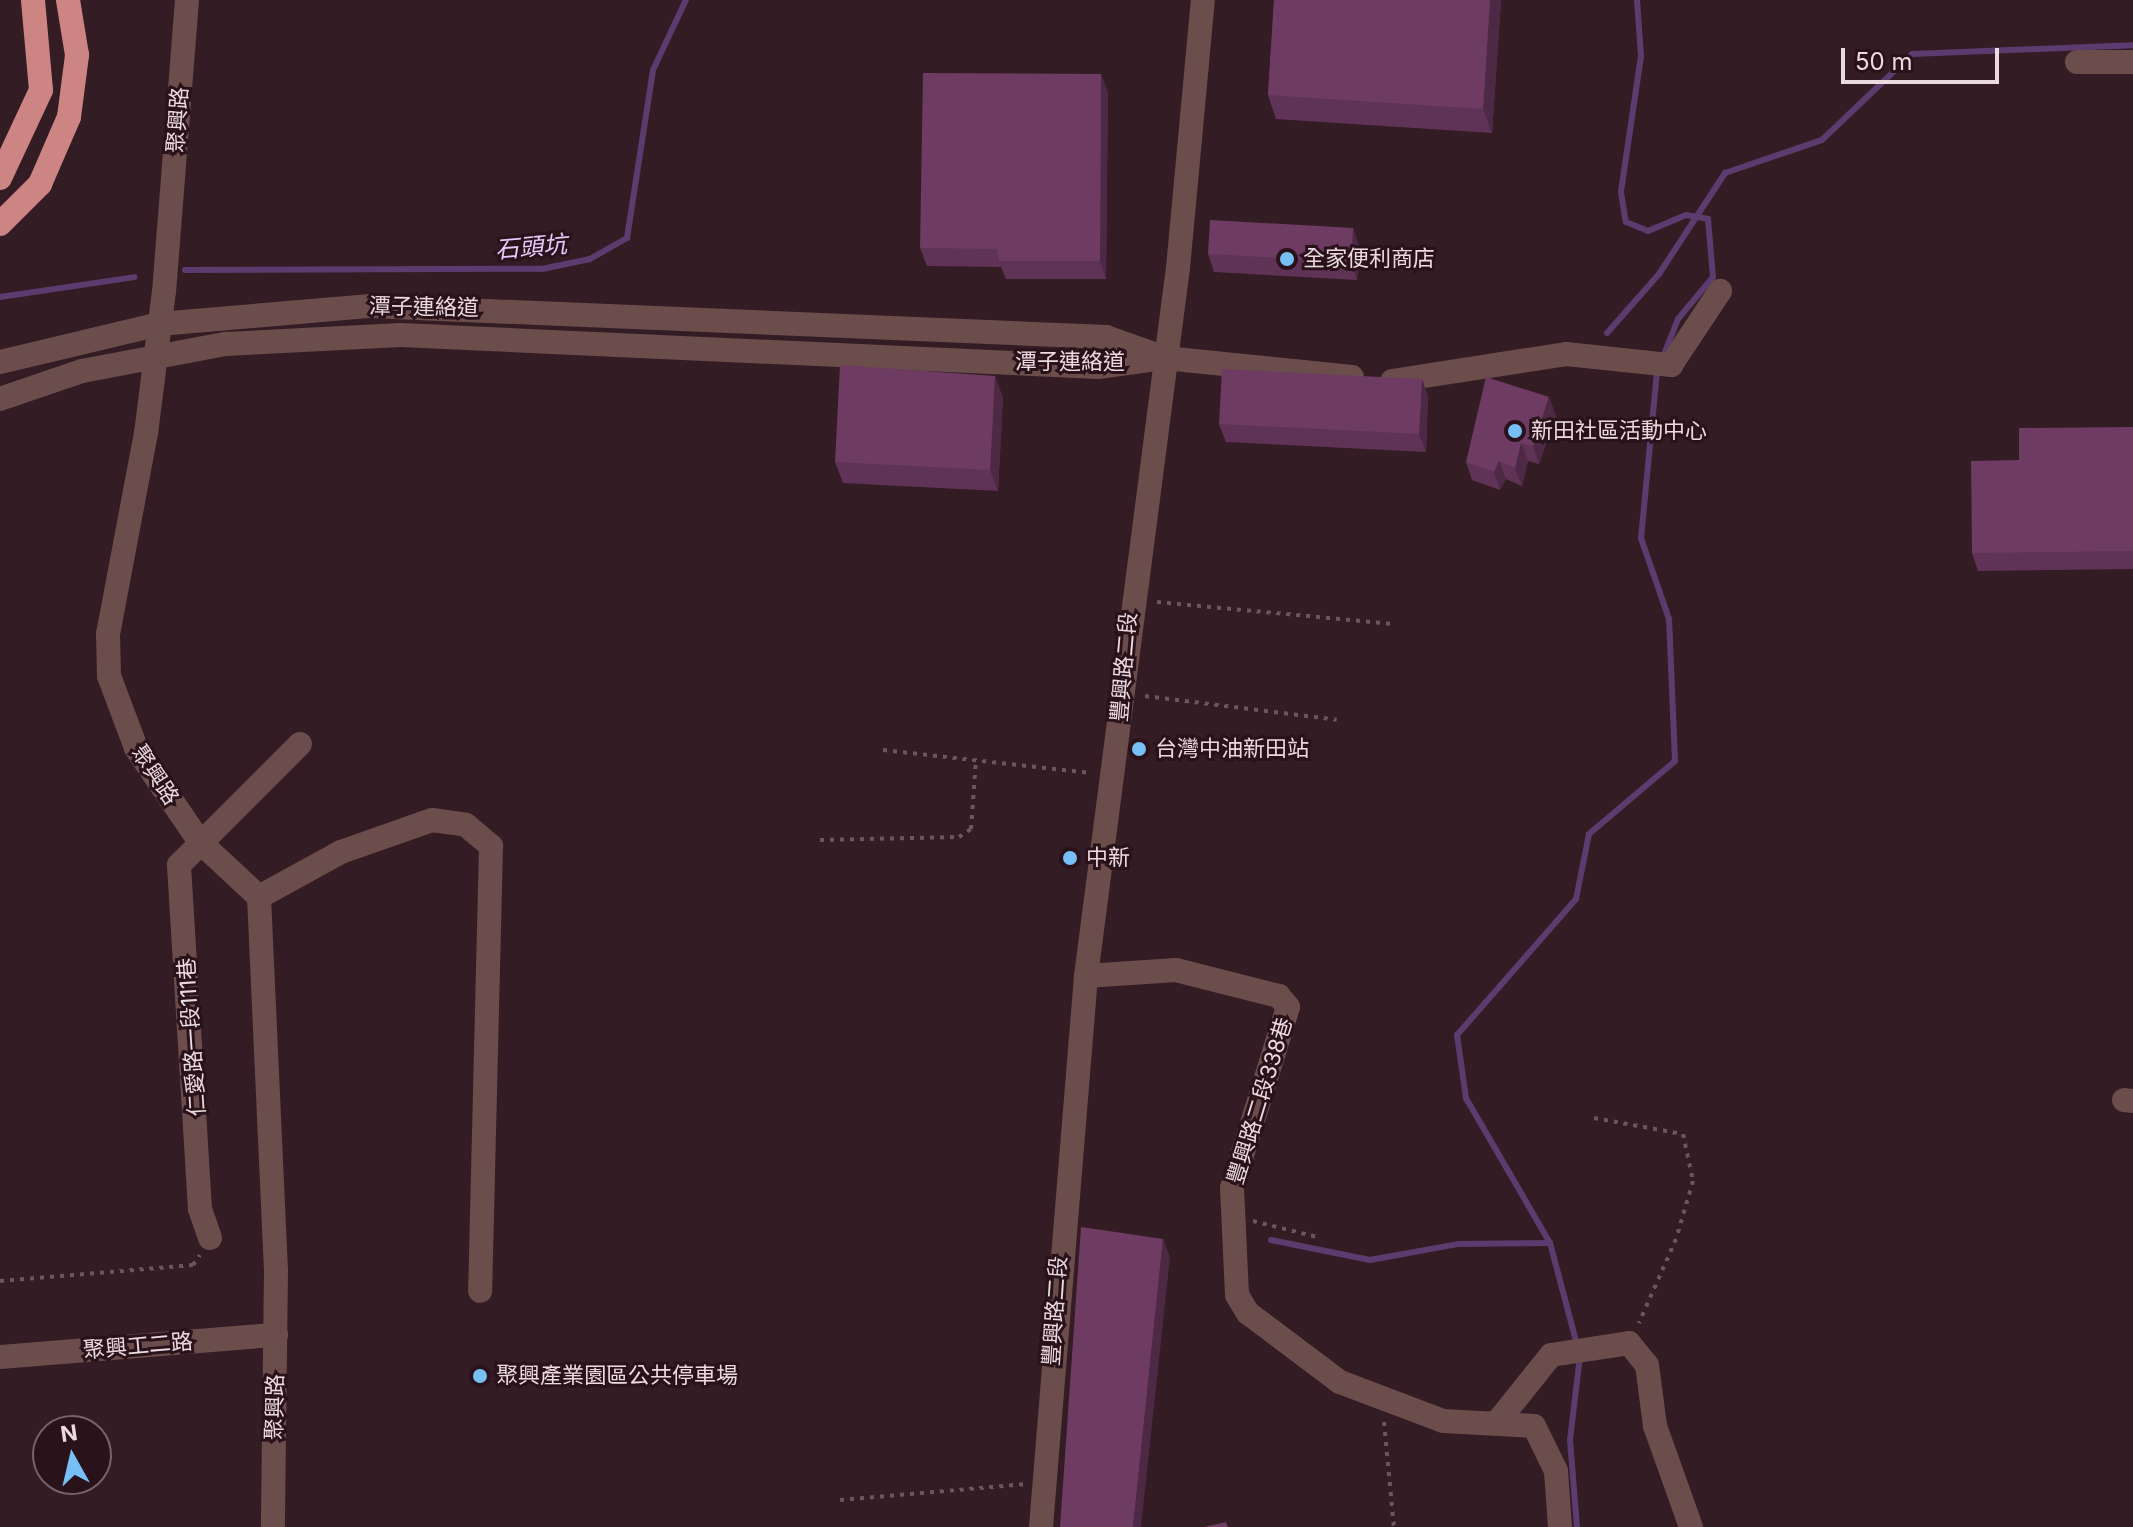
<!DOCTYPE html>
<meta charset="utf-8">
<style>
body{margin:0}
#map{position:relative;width:2133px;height:1527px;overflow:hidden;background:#341c24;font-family:Inter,"Noto Sans TC",sans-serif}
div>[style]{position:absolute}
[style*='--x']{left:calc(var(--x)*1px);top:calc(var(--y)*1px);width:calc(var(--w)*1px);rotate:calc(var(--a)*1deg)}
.stream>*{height:6px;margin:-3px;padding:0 3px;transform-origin:3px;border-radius:3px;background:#5c3c6f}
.path>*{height:4px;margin-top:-2px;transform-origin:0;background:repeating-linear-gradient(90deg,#6c565d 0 4px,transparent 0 10px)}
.minor>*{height:24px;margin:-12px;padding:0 12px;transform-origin:12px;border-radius:12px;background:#6b4d4c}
.highway>*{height:24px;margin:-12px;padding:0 12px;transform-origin:12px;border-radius:12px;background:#cd8583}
.wall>*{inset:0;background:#5f3355}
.shaded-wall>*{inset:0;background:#4d2945}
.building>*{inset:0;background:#6e3b63}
.dots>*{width:22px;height:22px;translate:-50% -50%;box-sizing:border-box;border:4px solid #2a121b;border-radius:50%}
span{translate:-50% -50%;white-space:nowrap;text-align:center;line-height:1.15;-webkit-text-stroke:6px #2a121b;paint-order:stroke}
.street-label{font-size:22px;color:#ebdadf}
.poi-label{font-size:22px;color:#ebdadf}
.left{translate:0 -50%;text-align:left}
.water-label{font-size:24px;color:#e5c9f9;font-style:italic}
.north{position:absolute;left:32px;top:1415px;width:80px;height:80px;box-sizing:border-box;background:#2a121b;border:2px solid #776269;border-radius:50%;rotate:352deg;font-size:22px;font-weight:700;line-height:32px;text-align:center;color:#ebdadf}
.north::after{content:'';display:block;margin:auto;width:28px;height:36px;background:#76c0f7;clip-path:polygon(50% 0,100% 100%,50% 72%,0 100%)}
.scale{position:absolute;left:1841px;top:48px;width:158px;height:36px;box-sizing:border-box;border:4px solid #ebdadf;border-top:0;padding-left:10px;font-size:24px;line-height:28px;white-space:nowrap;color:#ebdadf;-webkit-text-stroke:6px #2a121b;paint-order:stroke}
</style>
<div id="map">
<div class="stream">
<div style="--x:1637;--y:0;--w:56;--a:85.9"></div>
<div style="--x:1641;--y:56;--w:137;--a:98.4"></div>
<div style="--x:1621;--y:192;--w:30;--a:81"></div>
<div style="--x:1626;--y:222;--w:24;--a:22"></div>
<div style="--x:1648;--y:231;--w:41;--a:-22.8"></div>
<div style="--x:1686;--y:215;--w:22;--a:10"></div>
<div style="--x:1708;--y:219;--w:58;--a:85.1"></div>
<div style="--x:1713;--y:277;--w:55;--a:129.8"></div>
<div style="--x:1678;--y:319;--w:41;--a:111.5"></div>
<div style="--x:185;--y:270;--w:357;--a:-0.2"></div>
<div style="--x:542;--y:269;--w:49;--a:-11.8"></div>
<div style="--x:590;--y:259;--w:43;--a:-29.6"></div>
<div style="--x:627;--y:238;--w:170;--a:-81.2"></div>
<div style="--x:653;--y:70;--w:77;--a:-64.8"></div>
<div style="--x:0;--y:297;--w:136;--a:-8.4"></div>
<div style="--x:1607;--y:333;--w:79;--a:-48.6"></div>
<div style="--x:1659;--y:274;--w:121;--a:-56.8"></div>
<div style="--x:1725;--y:173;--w:102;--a:-18.8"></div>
<div style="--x:1822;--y:140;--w:124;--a:-43.7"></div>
<div style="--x:1912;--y:54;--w:221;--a:-2.3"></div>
<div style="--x:1271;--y:1240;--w:101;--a:11.4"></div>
<div style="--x:1370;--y:1260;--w:89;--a:-10.3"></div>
<div style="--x:1458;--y:1244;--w:92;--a:-0.6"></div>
<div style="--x:1577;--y:1345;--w:106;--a:-104.8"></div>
<div style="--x:1550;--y:1243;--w:168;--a:-120.1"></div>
<div style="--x:1466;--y:1098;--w:64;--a:-98.1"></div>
<div style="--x:1457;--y:1035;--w:181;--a:-48.8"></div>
<div style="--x:1576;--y:899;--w:66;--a:-78.7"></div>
<div style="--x:1589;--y:834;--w:113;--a:-40.3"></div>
<div style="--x:1675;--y:761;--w:142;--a:-92.4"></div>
<div style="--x:1669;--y:619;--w:86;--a:-109.1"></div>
<div style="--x:1641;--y:538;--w:168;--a:-84.5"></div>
<div style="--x:1577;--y:1527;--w:87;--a:-94.6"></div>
<div style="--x:1570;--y:1440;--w:85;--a:-83.2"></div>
</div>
<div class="path">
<div style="--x:1157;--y:602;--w:237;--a:5.3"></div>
<div style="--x:1145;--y:696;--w:193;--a:7.1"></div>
<div style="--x:883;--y:750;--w:209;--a:6.3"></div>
<div style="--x:820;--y:840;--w:139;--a:-1.2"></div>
<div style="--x:959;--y:837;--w:14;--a:-34"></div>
<div style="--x:971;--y:829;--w:69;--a:-85.9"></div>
<div style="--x:1594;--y:1118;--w:90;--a:10.2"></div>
<div style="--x:1683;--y:1134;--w:48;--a:78"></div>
<div style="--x:1693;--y:1181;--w:60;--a:106.3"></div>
<div style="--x:1676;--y:1239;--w:92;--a:113.8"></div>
<div style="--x:1253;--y:1221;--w:66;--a:14"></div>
<div style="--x:0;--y:1281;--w:194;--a:-4.7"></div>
<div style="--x:193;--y:1265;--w:12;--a:-55"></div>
<div style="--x:1384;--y:1422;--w:105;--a:84.6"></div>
<div style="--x:840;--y:1500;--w:186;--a:-4.9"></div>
</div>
<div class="minor">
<div style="--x:187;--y:0;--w:292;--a:94.5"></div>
<div style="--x:164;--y:291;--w:143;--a:97.2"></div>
<div style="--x:146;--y:433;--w:205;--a:100.7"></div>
<div style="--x:108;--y:634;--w:42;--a:88.6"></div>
<div style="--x:109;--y:676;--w:77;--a:69.4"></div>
<div style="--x:136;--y:748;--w:114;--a:55.8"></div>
<div style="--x:200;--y:842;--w:81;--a:43"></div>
<div style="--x:259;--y:897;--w:373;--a:87.4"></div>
<div style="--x:276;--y:1270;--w:257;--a:90.7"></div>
<div style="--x:2077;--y:62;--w:56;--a:0"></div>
<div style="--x:0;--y:362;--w:163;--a:-13.4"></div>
<div style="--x:159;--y:324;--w:212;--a:-4.9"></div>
<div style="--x:370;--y:306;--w:737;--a:2.41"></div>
<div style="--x:1106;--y:337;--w:56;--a:19.7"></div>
<div style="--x:1392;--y:381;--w:176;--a:-8.8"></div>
<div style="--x:1566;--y:354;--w:106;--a:6"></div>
<div style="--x:1671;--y:365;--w:89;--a:-56.5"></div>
<div style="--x:0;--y:399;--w:87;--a:-18.9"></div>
<div style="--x:82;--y:371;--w:146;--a:-10.7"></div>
<div style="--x:225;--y:344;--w:176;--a:-2.9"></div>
<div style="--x:401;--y:335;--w:698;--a:2.63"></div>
<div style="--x:1098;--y:367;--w:68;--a:-7.7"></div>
<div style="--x:1165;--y:358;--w:188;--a:5.8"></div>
<div style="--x:259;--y:897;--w:94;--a:-28.8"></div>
<div style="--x:341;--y:852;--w:96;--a:-19.4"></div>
<div style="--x:432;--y:820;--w:34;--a:8"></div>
<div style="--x:466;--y:825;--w:33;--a:40"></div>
<div style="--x:491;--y:846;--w:445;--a:91.4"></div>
<div style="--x:1086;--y:976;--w:90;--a:-3.8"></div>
<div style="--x:1176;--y:970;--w:106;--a:14.2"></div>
<div style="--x:1279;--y:996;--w:14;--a:51"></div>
<div style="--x:1288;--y:1007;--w:189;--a:107.2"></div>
<div style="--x:1232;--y:1188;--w:107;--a:87.3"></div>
<div style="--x:1237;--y:1295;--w:21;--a:59"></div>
<div style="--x:1248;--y:1313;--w:115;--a:36.9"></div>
<div style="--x:1340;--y:1382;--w:110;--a:20.7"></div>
<div style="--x:1443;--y:1421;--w:91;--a:3.1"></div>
<div style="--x:1534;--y:1426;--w:50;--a:63.9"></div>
<div style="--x:1556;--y:1471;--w:56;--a:85.9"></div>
<div style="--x:2124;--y:1100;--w:9;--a:6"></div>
<div style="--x:210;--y:1238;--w:31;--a:-109"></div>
<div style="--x:200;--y:1209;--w:345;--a:-93.5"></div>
<div style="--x:179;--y:865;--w:171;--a:-45"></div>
<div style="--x:0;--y:1357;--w:277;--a:-4.6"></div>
<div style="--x:1499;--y:1420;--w:83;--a:-51.3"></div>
<div style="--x:1551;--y:1355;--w:79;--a:-8.7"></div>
<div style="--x:1629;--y:1343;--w:28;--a:51"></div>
<div style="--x:1647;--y:1365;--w:62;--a:82.5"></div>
<div style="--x:1655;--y:1426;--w:107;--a:70.4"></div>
<div style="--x:1041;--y:1527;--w:553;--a:-85.33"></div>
<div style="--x:1086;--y:976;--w:714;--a:-82.6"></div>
<div style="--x:1178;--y:268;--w:269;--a:-84.7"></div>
</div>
<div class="highway">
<div style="--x:0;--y:178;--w:97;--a:-65"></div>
<div style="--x:41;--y:90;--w:90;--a:-95.1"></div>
<div style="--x:0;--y:224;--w:57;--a:-45"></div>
<div style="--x:40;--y:184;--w:73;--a:-66.6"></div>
<div style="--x:69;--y:117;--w:63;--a:-82.6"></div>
<div style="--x:77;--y:55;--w:56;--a:-99.3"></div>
</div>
<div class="wall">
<div style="clip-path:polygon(1274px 0,1501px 0,1492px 133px,1276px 119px,1268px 95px)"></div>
<div style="clip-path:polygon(1108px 92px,1106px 279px,1006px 279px,1001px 267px,927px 266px,920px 248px)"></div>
<div style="clip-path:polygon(1353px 228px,1359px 246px,1357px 280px,1214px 272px,1208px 254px)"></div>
<div style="clip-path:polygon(1422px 379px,1428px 397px,1426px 452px,1226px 442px,1219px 424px)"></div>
<div style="clip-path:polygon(1003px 397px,998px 491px,843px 483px,835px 462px)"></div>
<div style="clip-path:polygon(1556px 415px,1539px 464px,1528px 461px,1522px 486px,1506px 479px,1500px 490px,1472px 480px,1466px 462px)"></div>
<div style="clip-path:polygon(2133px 427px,2133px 569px,1978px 571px,1972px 553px,2019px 460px)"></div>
</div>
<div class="shaded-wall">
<div style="clip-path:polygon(1490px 0,1501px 0,1492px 133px,1483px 109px)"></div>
<div style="clip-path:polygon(1101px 74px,1108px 92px,1106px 279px,1100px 261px)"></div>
<div style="clip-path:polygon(1353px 228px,1359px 246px,1357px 280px,1351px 262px)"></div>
<div style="clip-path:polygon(995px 376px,1003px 397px,998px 491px,990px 470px)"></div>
<div style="clip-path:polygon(1422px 379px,1428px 397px,1426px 452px,1419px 434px)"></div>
<div style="clip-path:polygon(1549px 397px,1556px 415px,1539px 464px,1533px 446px)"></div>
<div style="clip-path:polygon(1521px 443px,1528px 461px,1522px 486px,1515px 468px)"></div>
<div style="clip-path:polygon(1499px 461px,1506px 479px,1500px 490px,1494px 472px)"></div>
<div style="clip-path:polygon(1163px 1239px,1170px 1257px,1141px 1527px,1133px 1527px)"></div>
</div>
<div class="building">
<div style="clip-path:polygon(1274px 0,1490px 0,1483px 109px,1268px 95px)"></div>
<div style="clip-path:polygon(923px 73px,1101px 74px,1100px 261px,999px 261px,997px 249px,920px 248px)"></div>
<div style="clip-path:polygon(1210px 220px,1353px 228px,1351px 262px,1208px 254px)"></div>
<div style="clip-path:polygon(840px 365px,995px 376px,990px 470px,835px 462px)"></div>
<div style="clip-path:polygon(1222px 369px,1422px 379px,1419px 434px,1219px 424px)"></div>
<div style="clip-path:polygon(1486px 377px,1549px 397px,1533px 446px,1521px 443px,1515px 468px,1499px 461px,1494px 472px,1466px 462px)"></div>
<div style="clip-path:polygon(2133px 427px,2133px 551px,1972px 553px,1971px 461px,2019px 460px,2019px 428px)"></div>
<div style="clip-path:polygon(1081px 1227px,1163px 1239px,1133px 1527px,1060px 1527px)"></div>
<div style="clip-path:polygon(1226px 1522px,1228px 1527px,1204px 1527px)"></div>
</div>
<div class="dots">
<div style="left:1287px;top:259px;background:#76c0f7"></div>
<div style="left:1515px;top:431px;background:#76c0f7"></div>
<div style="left:1139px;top:749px;background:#76c0f7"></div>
<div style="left:1070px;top:858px;background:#76c0f7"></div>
<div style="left:480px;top:1376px;background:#76c0f7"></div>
</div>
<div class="street-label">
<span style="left:178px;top:120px;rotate:-86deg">聚興路</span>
<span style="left:424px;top:307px;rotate:1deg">潭子連絡道</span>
<span style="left:1070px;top:362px">潭子連絡道</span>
<span style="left:1124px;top:667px;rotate:-85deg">豐興路二段</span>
<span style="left:155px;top:775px;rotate:56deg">聚興路</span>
<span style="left:192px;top:1037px;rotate:-94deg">仁愛路一段111巷</span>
<span style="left:1260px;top:1101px;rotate:-73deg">豐興路二段338巷</span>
<span style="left:1055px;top:1311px;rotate:-86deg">豐興路二段</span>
<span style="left:138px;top:1346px;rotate:-5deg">聚興工二路</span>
<span style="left:275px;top:1407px;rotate:-89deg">聚興路</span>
</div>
<div class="poi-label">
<span class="left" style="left:1303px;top:259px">全家便利商店</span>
<span class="left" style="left:1531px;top:431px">新田社區活動中心</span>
<span class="left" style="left:1155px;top:749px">台灣中油新田站</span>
<span class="left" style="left:1086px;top:858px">中新</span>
<span class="left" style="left:496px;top:1376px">聚興產業園區公共停車場</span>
</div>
<div class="water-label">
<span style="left:531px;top:247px;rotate:-5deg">石頭坑</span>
</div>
<div class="north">N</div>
<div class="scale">50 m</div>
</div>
